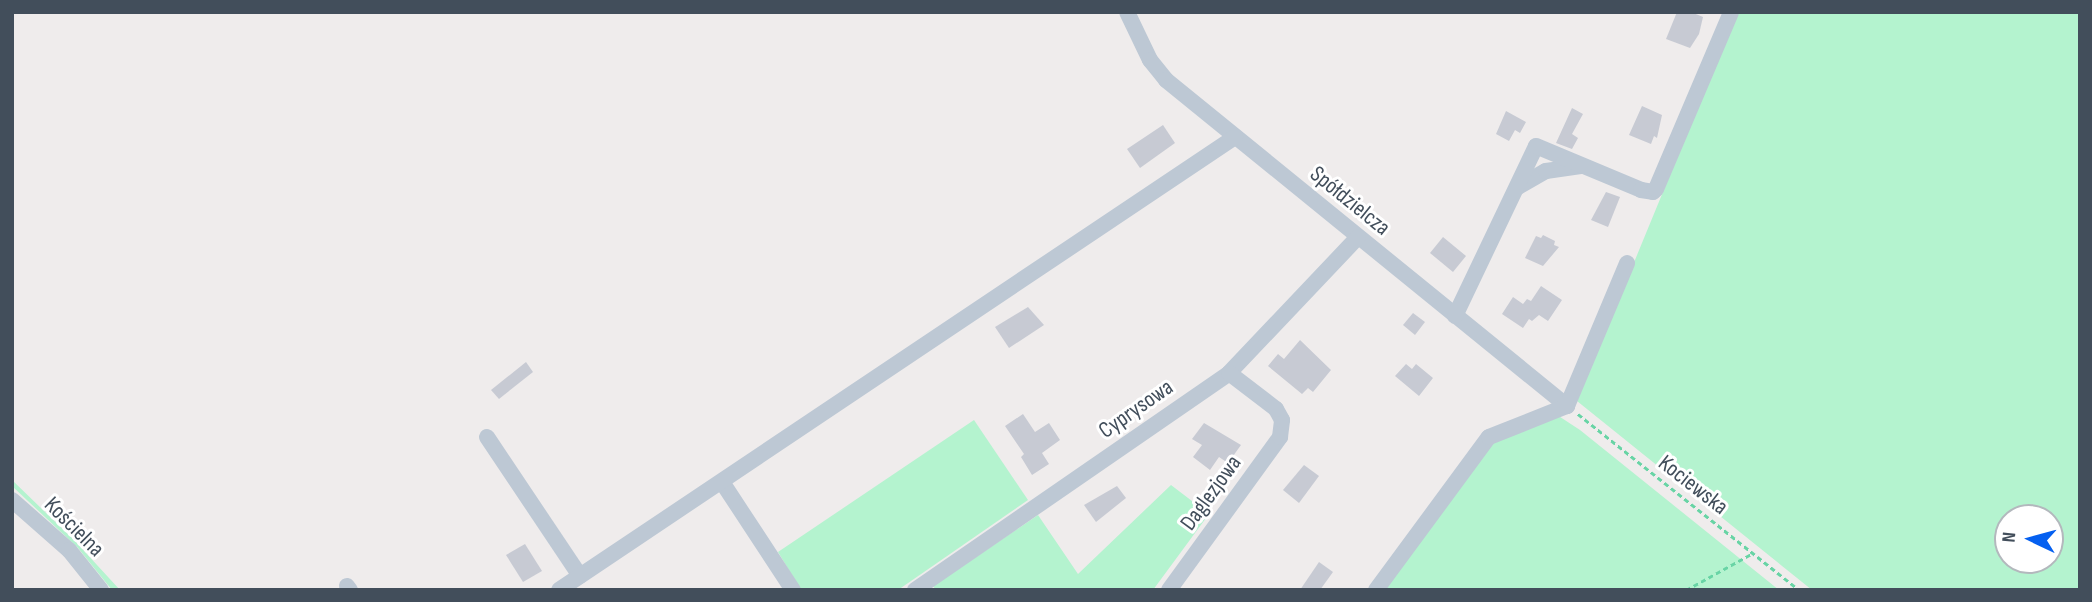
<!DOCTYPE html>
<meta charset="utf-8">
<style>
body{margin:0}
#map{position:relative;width:2092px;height:602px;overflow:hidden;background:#efecec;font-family:"Sofia Sans Condensed",sans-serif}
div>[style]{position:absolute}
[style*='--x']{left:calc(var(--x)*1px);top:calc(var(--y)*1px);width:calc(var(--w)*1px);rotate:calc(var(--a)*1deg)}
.green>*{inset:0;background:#b4f3cf}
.building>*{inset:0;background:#c7cad3}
.path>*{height:2.5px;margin-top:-1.25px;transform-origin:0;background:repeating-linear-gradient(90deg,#68d4a5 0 5px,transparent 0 8.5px)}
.minor>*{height:16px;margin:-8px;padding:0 8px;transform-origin:8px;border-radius:8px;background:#bdc8d4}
span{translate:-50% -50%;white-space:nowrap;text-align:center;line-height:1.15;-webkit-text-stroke:6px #fff;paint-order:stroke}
.street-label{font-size:23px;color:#424e5b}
.frame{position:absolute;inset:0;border:14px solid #424e5b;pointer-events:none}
.north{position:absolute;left:1994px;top:504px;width:70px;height:70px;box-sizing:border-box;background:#fff;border:2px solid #b3b8bd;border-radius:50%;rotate:275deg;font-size:19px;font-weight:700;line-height:28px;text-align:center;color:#424e5b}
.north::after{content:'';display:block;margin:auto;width:24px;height:32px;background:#0560f0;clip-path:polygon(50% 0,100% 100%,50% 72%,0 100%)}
</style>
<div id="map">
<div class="green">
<div style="clip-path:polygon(evenodd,1737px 12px,2080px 12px,2080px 590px,1812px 590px,1577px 401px,1737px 12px,2008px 518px,2050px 518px,2050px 560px,2008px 560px,2008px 518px)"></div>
<div style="clip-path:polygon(1551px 411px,1580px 430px,1779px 590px,1384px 590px,1489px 438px)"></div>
<div style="clip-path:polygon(974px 420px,1028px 500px,898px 590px,801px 590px,778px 552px)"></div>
<div style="clip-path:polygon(12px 480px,74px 540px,120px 590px,112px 590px,78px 548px,12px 486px)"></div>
<div style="clip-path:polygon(1171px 485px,1209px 514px,1153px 590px,936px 590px,933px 586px,1038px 515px,1078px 574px)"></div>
</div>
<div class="building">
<div style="clip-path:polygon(1677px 12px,1691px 12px,1703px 17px,1699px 34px,1690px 48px,1666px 39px)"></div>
<div style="clip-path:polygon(1642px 106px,1662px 115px,1657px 138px,1654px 136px,1651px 144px,1629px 135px)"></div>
<div style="clip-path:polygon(1572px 108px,1583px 114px,1572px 134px,1578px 138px,1572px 149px,1556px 143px)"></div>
<div style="clip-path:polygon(1506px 111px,1526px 122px,1520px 133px,1515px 130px,1509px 141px,1496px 134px)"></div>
<div style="clip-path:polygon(1163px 125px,1175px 143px,1140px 168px,1127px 149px)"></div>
<div style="clip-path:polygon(1606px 192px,1620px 197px,1608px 227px,1591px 220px)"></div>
<div style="clip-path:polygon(1543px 235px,1555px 241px,1554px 245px,1559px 247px,1543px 266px,1525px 258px,1536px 236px,1541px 238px)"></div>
<div style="clip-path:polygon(1443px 237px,1466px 256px,1453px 272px,1430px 253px)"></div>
<div style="clip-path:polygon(1541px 286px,1562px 300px,1548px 321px,1539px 315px,1532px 321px,1529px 319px,1523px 328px,1502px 314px,1513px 297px,1523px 304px,1527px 299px,1531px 301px)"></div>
<div style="clip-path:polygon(1028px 307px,1044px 325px,1009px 348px,995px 327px)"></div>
<div style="clip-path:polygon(1413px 313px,1425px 322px,1415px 335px,1403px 325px)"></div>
<div style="clip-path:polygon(1300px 340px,1331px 370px,1313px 392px,1308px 388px,1302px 394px,1268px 366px,1278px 354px,1284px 359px)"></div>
<div style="clip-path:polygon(526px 362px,533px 372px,499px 399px,491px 390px)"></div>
<div style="clip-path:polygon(1406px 364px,1412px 369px,1416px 364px,1433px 378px,1419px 396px,1395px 376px)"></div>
<div style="clip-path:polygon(1023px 414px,1035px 432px,1049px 423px,1060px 440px,1042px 453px,1049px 464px,1032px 475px,1021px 457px,1024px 454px,1005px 426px)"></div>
<div style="clip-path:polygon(1204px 423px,1241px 445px,1228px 463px,1219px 457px,1210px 470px,1193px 457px,1202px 445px,1192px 439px)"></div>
<div style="clip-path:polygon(1304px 465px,1319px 476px,1299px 503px,1283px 490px)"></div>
<div style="clip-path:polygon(1117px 486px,1126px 498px,1096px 522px,1084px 505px)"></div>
<div style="clip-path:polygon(525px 544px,542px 571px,523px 582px,506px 555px)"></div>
<div style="clip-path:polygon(1319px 562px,1333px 572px,1320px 590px,1300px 590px)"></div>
</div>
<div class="path">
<div style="--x:1578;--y:414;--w:283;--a:38.5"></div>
<div style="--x:1686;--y:590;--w:77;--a:-28.9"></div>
</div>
<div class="minor">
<div style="--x:1127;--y:12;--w:53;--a:64.4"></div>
<div style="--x:1150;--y:60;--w:26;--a:51"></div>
<div style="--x:1166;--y:80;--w:517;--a:39.11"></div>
<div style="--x:1518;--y:187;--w:32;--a:-30"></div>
<div style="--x:1546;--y:171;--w:35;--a:-8"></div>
<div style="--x:1455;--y:316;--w:188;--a:-64.5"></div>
<div style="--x:1536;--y:146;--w:114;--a:22.7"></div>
<div style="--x:1641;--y:190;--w:12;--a:9"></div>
<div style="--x:1653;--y:192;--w:4;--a:-45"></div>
<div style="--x:1656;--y:189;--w:192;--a:-67"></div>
<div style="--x:487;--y:437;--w:167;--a:56.2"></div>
<div style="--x:722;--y:482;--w:129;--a:56.7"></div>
<div style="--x:12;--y:500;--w:76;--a:41.3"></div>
<div style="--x:69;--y:550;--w:51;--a:51.3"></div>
<div style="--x:347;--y:586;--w:5;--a:53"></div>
<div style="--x:559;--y:590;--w:814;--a:-33.83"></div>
<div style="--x:915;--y:590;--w:382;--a:-34.6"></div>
<div style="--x:1229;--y:373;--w:187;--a:-46.5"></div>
<div style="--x:1169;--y:590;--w:189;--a:-54"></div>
<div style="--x:1280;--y:437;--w:17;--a:-83"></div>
<div style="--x:1282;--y:420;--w:13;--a:-119"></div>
<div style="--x:1276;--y:409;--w:59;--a:-142.5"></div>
<div style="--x:1376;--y:590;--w:190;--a:-53.6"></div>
<div style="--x:1489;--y:437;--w:84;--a:-21.7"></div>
<div style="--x:1567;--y:406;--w:155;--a:-67.2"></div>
</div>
<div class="street-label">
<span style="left:1350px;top:201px;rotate:39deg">Spółdzielcza</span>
<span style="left:1136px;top:409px;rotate:-35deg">Cyprysowa</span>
<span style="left:1693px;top:485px;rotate:38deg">Kociewska</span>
<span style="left:1211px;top:493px;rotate:-54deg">Daglezjowa</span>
<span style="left:74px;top:527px;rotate:45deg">Kościelna</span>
</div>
<div class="frame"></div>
<div class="north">N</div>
</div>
